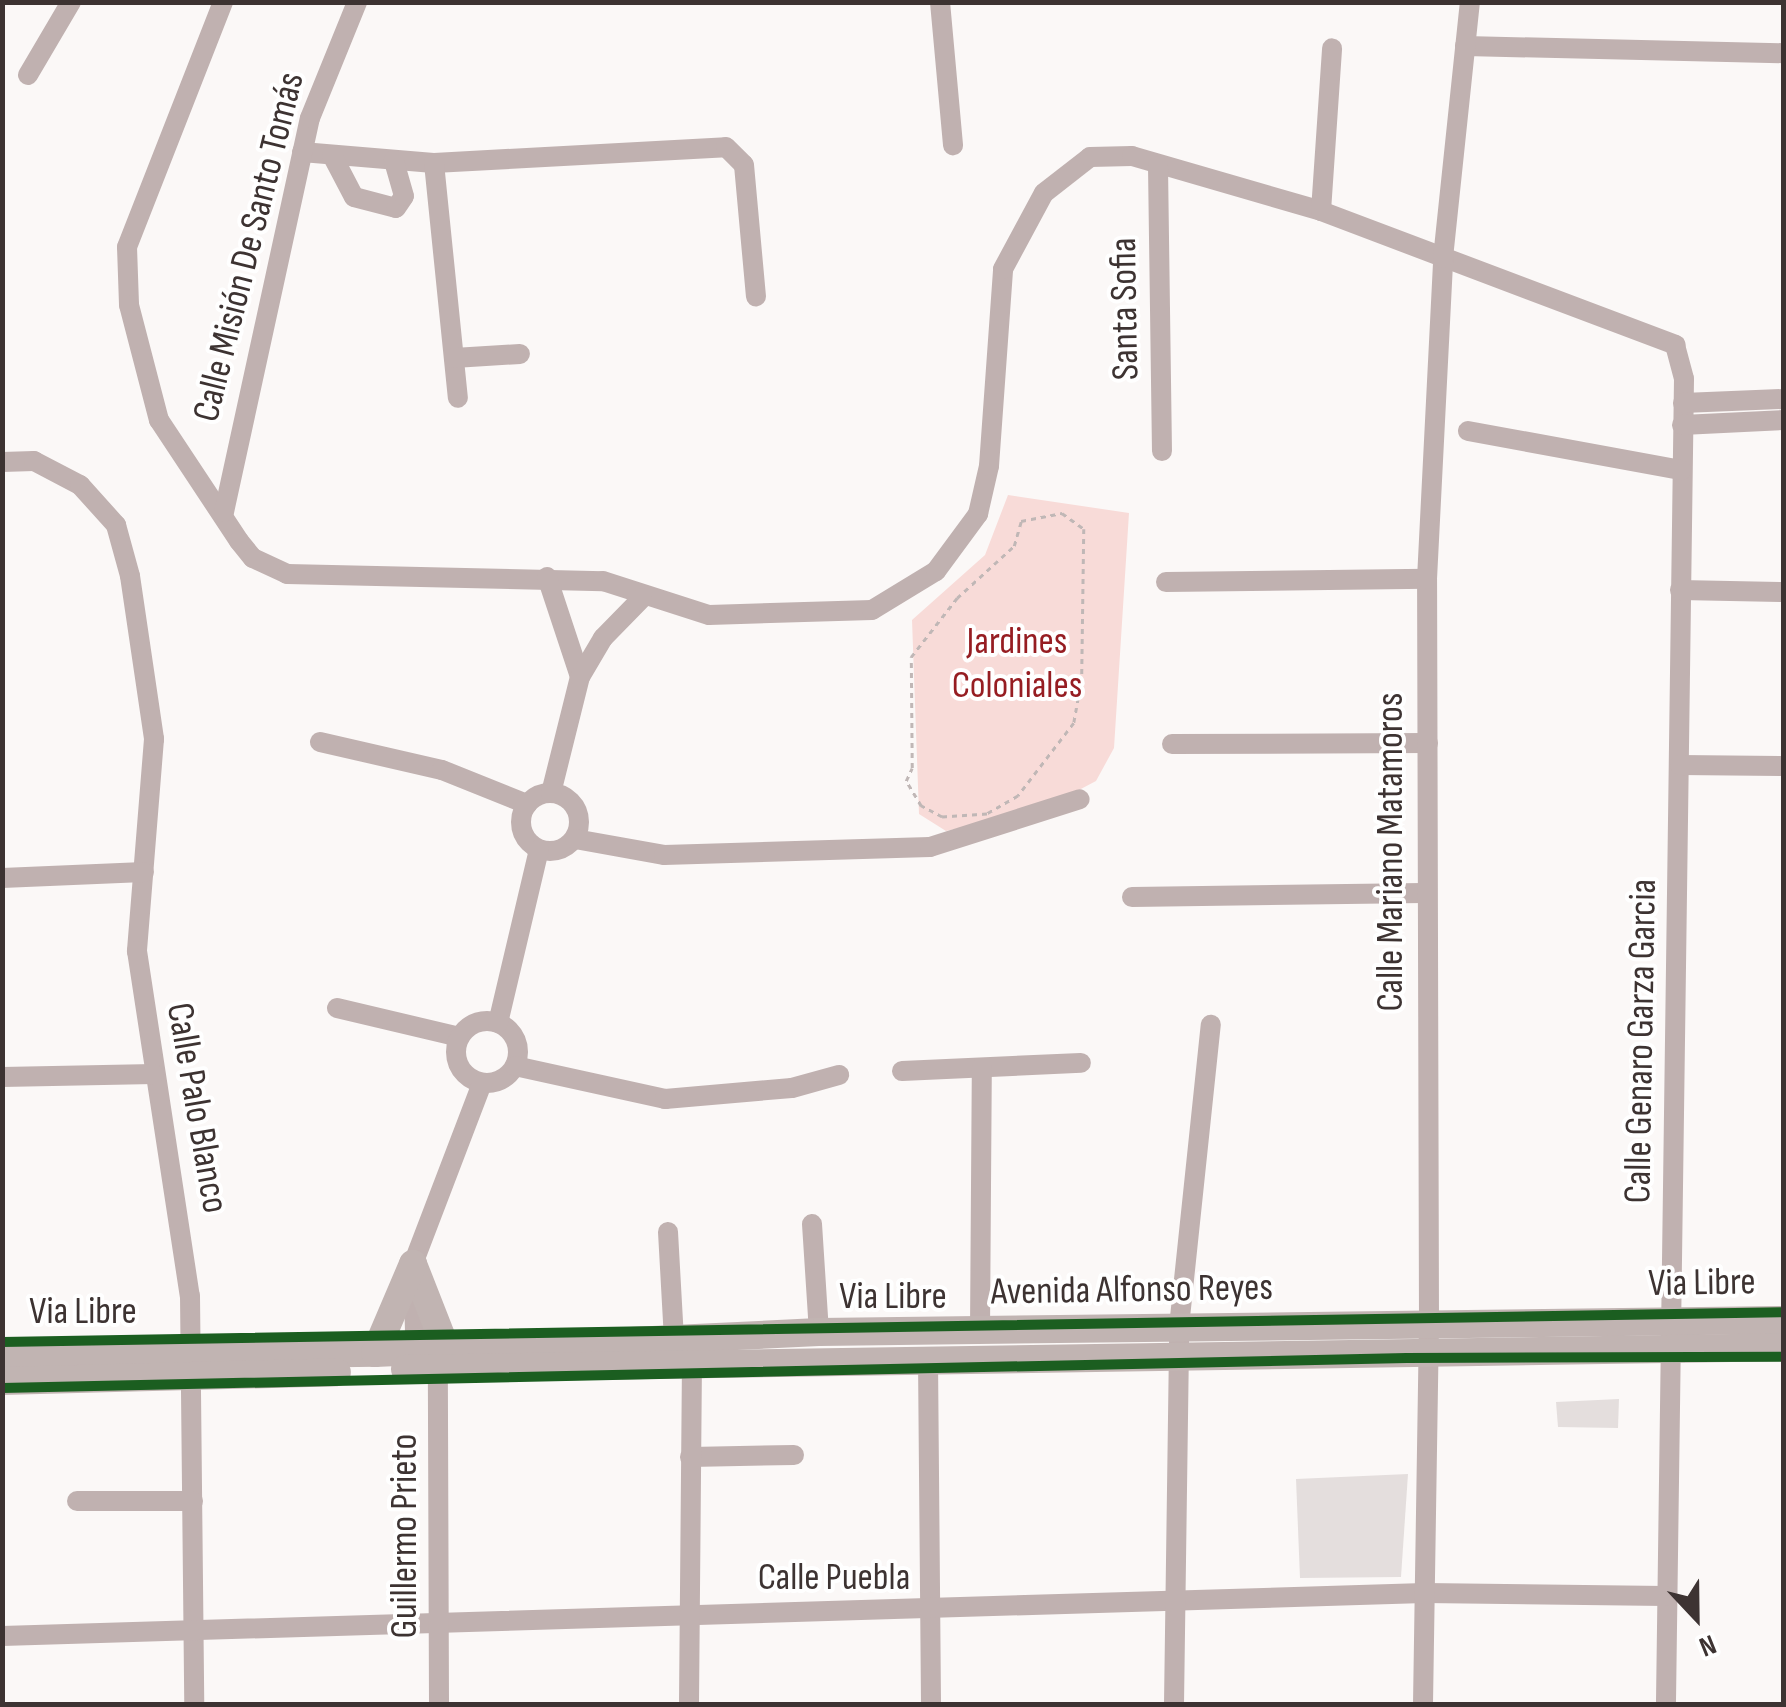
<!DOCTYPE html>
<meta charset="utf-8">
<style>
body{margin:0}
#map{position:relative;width:1786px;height:1707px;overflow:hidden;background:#fbf8f7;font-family:"Sofia Sans Condensed",sans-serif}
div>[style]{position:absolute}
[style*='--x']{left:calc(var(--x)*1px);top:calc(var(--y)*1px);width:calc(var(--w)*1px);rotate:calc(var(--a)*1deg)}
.green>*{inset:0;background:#f8dbd8}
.building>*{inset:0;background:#e4dedd}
.path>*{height:2.5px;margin-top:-1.25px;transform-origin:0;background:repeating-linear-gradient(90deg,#c0b7b6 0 5px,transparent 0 10px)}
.minor>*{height:20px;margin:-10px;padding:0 10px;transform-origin:10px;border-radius:10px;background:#c0b1b0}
.minor>.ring{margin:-10px;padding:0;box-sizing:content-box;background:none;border:20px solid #c0b1b0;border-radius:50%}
.major>*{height:28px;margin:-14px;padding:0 14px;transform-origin:14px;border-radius:14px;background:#c1b4b2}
.cycleway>*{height:10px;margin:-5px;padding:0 5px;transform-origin:5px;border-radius:5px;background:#1b5e20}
span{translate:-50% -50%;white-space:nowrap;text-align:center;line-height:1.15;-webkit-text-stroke:8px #fff;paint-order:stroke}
.street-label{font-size:38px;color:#3d3332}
.park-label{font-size:38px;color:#961d22}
.frame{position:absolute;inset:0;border:5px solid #3d3332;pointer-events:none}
.north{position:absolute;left:1646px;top:1567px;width:100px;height:100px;-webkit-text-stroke:8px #fff;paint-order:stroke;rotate:158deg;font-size:28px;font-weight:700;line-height:40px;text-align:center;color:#3d3332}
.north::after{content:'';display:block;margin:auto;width:35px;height:45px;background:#3d3332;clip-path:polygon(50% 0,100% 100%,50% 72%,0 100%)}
</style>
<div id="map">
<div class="green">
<div style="clip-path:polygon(1008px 495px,1129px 513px,1114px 748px,1096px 781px,1077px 791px,1023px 814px,946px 831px,919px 814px,912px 620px,985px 555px)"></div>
</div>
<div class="building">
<div style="clip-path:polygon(1619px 1399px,1618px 1428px,1558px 1427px,1556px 1402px)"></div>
<div style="clip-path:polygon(1408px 1474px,1401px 1577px,1300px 1578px,1296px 1479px)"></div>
</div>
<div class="path">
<div style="--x:1062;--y:513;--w:27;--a:36"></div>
<div style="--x:1084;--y:529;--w:149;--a:90.8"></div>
<div style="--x:1082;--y:678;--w:46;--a:100.1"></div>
<div style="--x:1074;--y:723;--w:92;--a:127.5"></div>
<div style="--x:1018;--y:796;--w:36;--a:150"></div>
<div style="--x:987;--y:814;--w:45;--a:176.2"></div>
<div style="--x:942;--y:817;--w:24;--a:-152"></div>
<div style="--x:921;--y:806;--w:29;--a:-121"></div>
<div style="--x:906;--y:781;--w:14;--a:-65"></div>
<div style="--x:912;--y:768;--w:111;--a:-90.5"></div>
<div style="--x:911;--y:657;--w:75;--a:-52.1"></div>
<div style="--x:957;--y:598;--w:77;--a:-42.4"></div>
<div style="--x:1014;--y:546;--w:26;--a:-74"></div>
<div style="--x:1021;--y:521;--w:42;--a:-11"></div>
</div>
<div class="minor">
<div style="--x:223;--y:2;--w:263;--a:111.4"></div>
<div style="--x:127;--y:247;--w:58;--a:88"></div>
<div style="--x:129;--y:305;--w:119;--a:75.4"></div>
<div style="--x:159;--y:420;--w:145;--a:56.5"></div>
<div style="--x:239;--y:541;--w:22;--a:51"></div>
<div style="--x:253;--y:558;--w:38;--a:25"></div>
<div style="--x:287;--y:574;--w:316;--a:1.3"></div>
<div style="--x:603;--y:581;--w:111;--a:17.8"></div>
<div style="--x:709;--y:615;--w:163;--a:-1.8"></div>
<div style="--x:872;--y:610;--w:75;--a:-31.4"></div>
<div style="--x:936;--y:571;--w:71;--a:-53.6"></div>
<div style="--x:978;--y:514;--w:49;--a:-77.1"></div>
<div style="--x:989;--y:466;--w:197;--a:-85.9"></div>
<div style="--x:1003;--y:269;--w:86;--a:-61.7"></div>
<div style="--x:1044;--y:193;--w:58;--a:-38"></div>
<div style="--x:1090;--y:157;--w:42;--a:-1.4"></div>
<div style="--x:1132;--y:156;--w:197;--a:16.2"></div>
<div style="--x:1321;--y:211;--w:379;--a:20.7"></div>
<div style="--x:1675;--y:345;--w:35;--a:75"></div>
<div style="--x:1684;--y:379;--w:1325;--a:90.78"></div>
<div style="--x:940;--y:2;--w:144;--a:84.8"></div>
<div style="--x:1465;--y:46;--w:319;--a:1.3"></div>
<div style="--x:28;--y:75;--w:85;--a:-59.5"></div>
<div style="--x:302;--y:152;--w:132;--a:4.8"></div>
<div style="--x:434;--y:163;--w:292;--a:-3.1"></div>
<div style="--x:726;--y:147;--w:25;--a:45"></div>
<div style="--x:744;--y:165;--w:132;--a:84.8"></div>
<div style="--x:332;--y:155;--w:47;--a:62.4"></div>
<div style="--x:354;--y:197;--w:43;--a:14.7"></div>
<div style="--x:396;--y:208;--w:14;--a:-56"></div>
<div style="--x:404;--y:196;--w:37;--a:-106"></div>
<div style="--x:434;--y:163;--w:236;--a:84.2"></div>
<div style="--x:1158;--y:166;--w:285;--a:89.2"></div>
<div style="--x:1321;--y:211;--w:163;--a:-86.1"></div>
<div style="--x:454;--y:358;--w:66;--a:-3.5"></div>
<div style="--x:1683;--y:403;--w:101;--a:-2.3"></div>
<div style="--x:1682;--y:425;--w:102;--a:-2.8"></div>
<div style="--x:1468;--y:431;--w:217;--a:10.4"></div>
<div style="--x:2;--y:462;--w:32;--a:-2"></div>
<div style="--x:34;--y:461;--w:52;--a:27.6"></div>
<div style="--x:80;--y:485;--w:54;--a:48"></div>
<div style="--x:116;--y:525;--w:53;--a:74.6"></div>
<div style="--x:130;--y:576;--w:165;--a:81.6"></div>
<div style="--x:154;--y:739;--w:213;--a:94.6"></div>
<div style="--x:137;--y:951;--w:349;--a:81.3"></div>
<div style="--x:190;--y:1296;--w:408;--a:89.4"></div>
<div style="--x:224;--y:512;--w:403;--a:-77.7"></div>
<div style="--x:310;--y:118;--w:125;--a:-67.9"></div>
<div style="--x:547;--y:577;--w:105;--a:71.7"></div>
<div style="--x:1166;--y:582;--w:261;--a:-0.7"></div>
<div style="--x:1680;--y:590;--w:104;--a:1.1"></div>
<div style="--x:320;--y:742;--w:125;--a:12.9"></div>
<div style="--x:442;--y:770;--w:92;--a:21.8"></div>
<div style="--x:1172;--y:744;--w:256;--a:-0.2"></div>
<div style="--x:1680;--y:765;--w:104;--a:0.6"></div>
<div class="ring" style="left:521px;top:793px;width:38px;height:38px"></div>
<div style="--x:551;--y:793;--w:120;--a:-76"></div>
<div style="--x:580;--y:677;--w:45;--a:-59.5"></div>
<div style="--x:603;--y:638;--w:56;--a:-45.7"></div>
<div style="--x:575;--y:839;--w:90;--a:10.2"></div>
<div style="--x:664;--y:855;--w:266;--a:-1.7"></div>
<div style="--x:930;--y:847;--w:157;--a:-17.7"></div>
<div style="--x:2;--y:878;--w:142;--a:-2.4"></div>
<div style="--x:1132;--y:897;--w:291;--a:-0.8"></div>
<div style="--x:337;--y:1008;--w:126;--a:13.3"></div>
<div class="ring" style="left:456px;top:1021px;width:42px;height:42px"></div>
<div style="--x:498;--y:1023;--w:178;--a:-76.7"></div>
<div style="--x:515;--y:1066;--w:154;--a:12.4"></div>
<div style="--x:665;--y:1099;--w:127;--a:-5"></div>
<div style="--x:792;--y:1088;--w:49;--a:-15.5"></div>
<div style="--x:902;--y:1071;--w:179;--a:-2.6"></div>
<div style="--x:2;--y:1077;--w:152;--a:-1.1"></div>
<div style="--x:812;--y:1224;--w:108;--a:86.3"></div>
<div style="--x:668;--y:1232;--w:106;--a:86.8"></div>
<div style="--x:980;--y:1330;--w:262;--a:-89.6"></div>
<div style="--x:928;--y:1359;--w:345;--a:89.5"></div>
<div style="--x:690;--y:1457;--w:104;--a:-1.1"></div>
<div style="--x:77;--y:1501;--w:116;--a:0"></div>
<div style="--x:2;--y:1636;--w:1423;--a:-1.73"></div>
<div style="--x:1424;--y:1593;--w:241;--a:0.7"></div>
<div style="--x:439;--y:1704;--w:336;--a:-90.2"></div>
<div style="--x:438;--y:1368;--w:44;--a:-121.9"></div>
<div style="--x:415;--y:1331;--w:67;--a:-91.7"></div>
<div style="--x:413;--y:1264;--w:194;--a:-69.1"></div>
<div style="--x:689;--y:1704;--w:339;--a:-89.5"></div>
<div style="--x:1174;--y:1704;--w:377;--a:-89.2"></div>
<div style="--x:1179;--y:1327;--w:304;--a:-84"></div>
<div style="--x:1423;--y:1704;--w:383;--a:-89.1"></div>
<div style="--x:1429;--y:1321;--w:742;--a:-90.15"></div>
<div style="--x:1427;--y:579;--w:321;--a:-87.1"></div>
<div style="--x:1443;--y:258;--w:257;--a:-84"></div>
</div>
<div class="major">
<div style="--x:413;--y:1264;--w:90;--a:68.6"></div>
<div style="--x:375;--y:1353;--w:97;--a:-66.9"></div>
<div style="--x:2;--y:1358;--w:373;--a:-0.8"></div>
<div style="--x:375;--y:1353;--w:444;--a:-2.7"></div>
<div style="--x:819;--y:1332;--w:965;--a:-0.71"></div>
<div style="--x:405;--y:1369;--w:1379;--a:-0.91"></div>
<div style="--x:2;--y:1381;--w:335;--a:-1.5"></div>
</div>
<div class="cycleway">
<div style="--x:2;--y:1342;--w:1782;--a:-0.96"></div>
<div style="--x:2;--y:1388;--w:1405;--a:-1.22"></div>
<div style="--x:1407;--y:1358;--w:377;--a:-0.2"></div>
</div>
<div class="street-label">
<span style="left:249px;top:247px;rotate:-76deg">Calle Misión De Santo Tomás</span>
<span style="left:1125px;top:309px;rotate:-91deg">Santa Sofia</span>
<span style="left:1391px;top:852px;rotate:-90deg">Calle Mariano Matamoros</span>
<span style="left:1641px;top:1041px;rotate:-89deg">Calle Genaro Garza Garcia</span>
<span style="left:197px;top:1108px;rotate:80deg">Calle Palo Blanco</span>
<span style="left:1702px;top:1283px;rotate:-1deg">Via Libre</span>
<span style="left:1132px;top:1290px;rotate:-1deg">Avenida Alfonso Reyes</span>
<span style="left:893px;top:1297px">Via Libre</span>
<span style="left:83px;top:1312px">Via Libre</span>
<span style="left:405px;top:1536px;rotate:-90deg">Guillermo Prieto</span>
<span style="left:834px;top:1578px">Calle Puebla</span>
</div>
<div class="park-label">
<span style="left:1017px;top:664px">Jardines<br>Coloniales</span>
</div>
<div class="frame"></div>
<div class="north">N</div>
</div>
